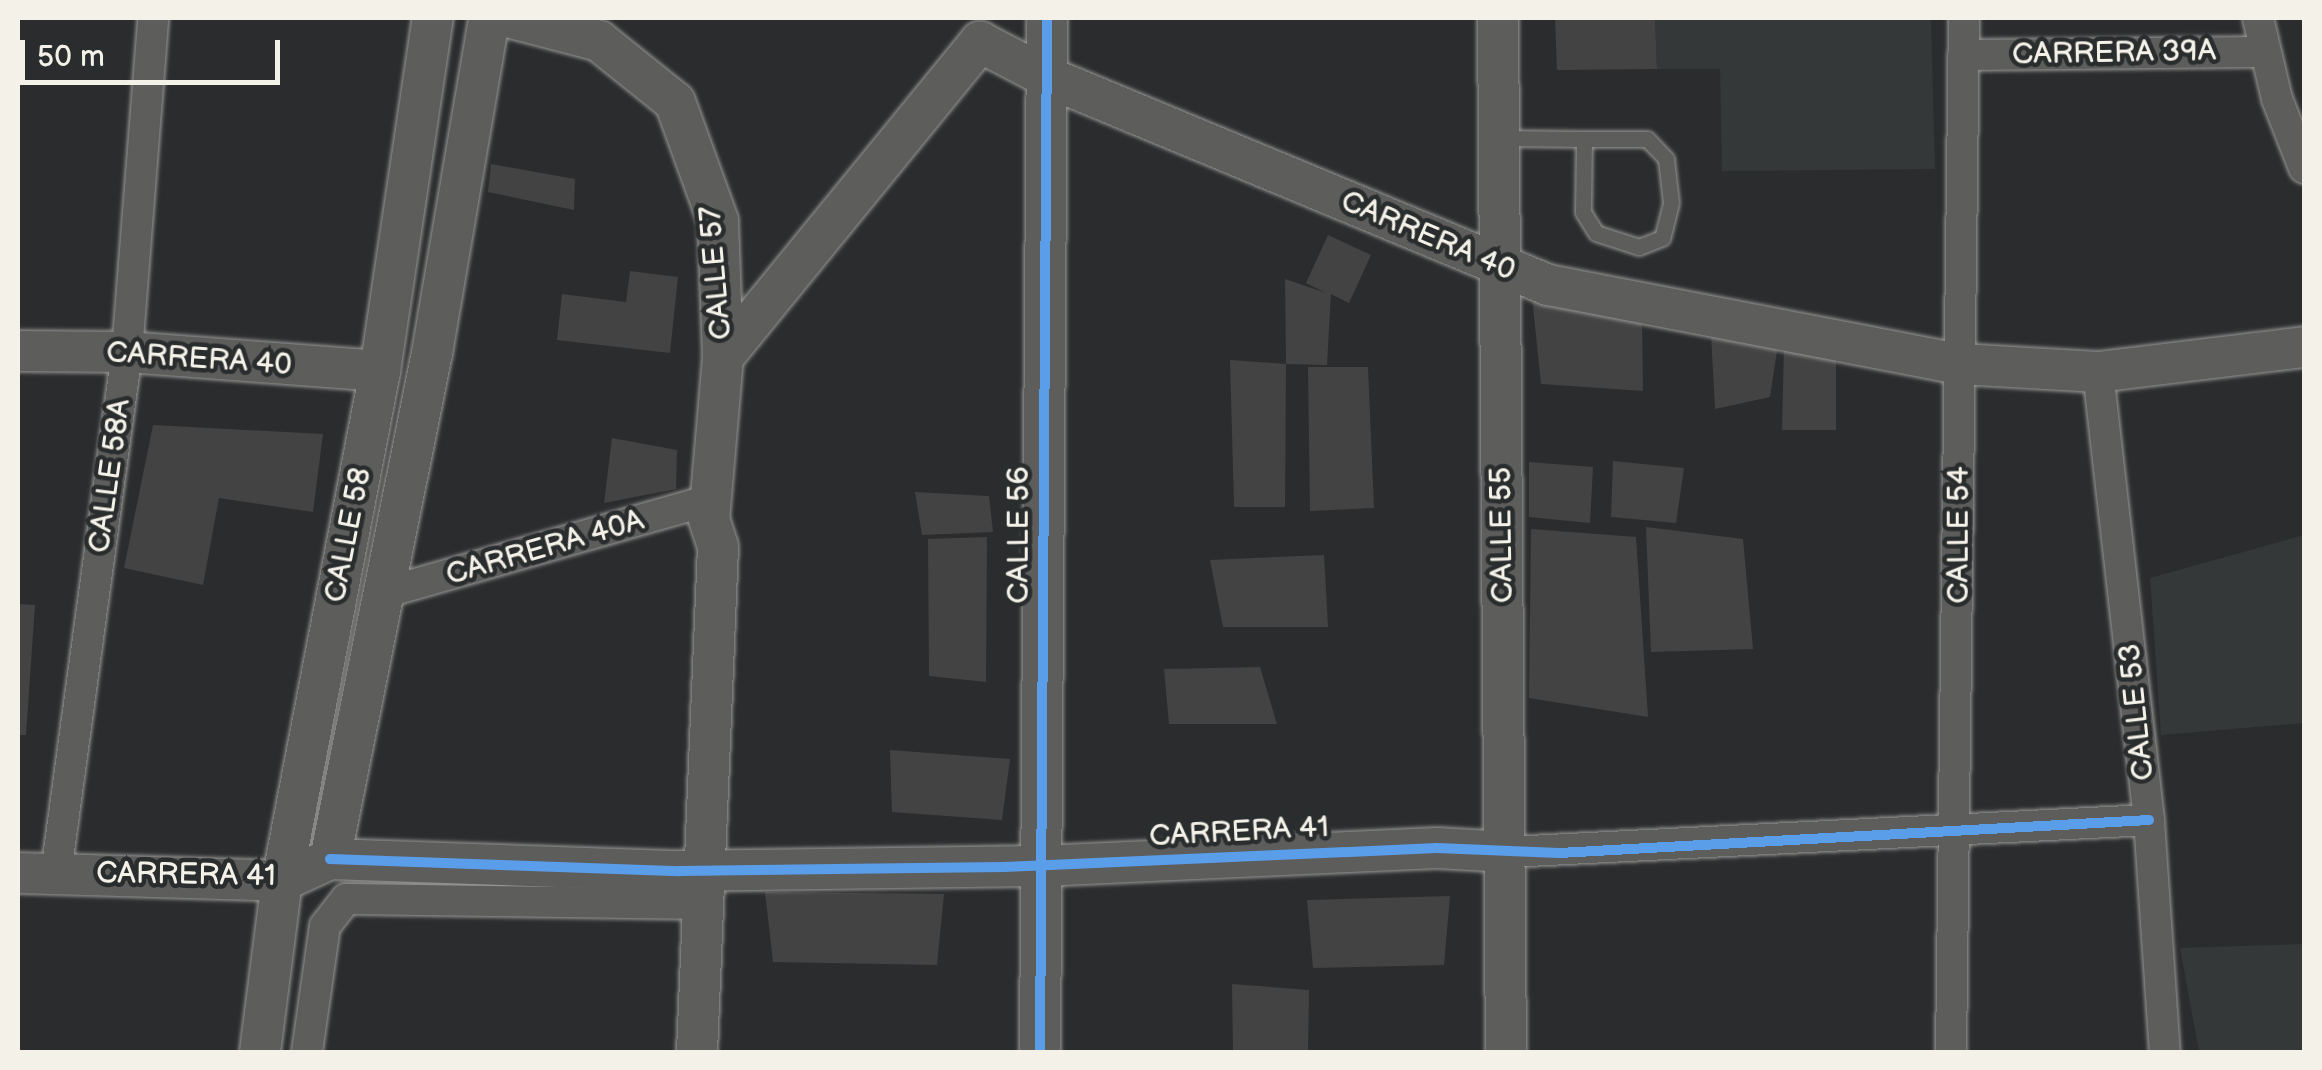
<!DOCTYPE html>
<style>
body{margin:0}
#map{position:relative;width:2322px;height:1070px;overflow:hidden;background:#2b2c2d;font-family:"Balsamiq Sans",sans-serif}
div>[style]{position:absolute}
[style*='--x']{left:calc(var(--x)*1px);top:calc(var(--y)*1px);width:calc(var(--w)*1px);rotate:calc(var(--a)*1deg)}
.built>*{inset:0;background:#353838}
.building>*{inset:0;background:#434344}
.roads{filter:drop-shadow(0 0 2px #979796) drop-shadow(0 0 2px #979796)}
.lane>*{height:15px;margin:-7.5px;padding:0 7.5px;transform-origin:7.5px;border-radius:7.5px;background:#5d5d5c}
.street>*{height:30px;margin:-15px;padding:0 15px;transform-origin:15px;border-radius:15px;background:#5d5d5c}
.secondary>*{height:40px;margin:-20px;padding:0 20px;transform-origin:20px;border-radius:20px;background:#5d5d5c}
.cycleway>*{height:10px;margin:-5px;padding:0 5px;transform-origin:5px;border-radius:5px;background:#5a9eea}
span{translate:-50% -50%;white-space:nowrap;text-align:center;line-height:1.15;-webkit-text-stroke:9px #2a2d2e;paint-order:stroke}
.street-label{font-size:30px;color:#f4f1e8}
.frame{position:absolute;inset:0;border:20px solid #f4f1e8;pointer-events:none}
.scale{position:absolute;left:20px;top:40px;width:260px;height:45px;box-sizing:border-box;border:5px solid #f4f1e8;border-top:0;padding-left:12px;font-size:30px;line-height:35px;white-space:nowrap;color:#f4f1e8;-webkit-text-stroke:8px #2a2d2e;paint-order:stroke}
</style>
<div id="map">
<div class="built">
<div style="clip-path:polygon(1655px 18px,1931px 18px,1935px 169px,1722px 171px,1720px 69px,1657px 69px)"></div>
<div style="clip-path:polygon(2304px 535px,2304px 723px,2161px 735px,2150px 578px)"></div>
<div style="clip-path:polygon(2304px 944px,2304px 1052px,2199px 1052px,2180px 948px)"></div>
</div>
<div class="building">
<div style="clip-path:polygon(1555px 18px,1655px 18px,1657px 69px,1557px 70px)"></div>
<div style="clip-path:polygon(491px 164px,575px 179px,574px 210px,488px 192px)"></div>
<div style="clip-path:polygon(1328px 235px,1371px 255px,1349px 303px,1331px 294px,1327px 365px,1286px 364px,1285px 279px,1326px 293px,1306px 283px)"></div>
<div style="clip-path:polygon(630px 271px,678px 277px,670px 353px,557px 340px,562px 294px,626px 302px)"></div>
<div style="clip-path:polygon(1532px 297px,1642px 314px,1643px 391px,1541px 384px)"></div>
<div style="clip-path:polygon(1711px 334px,1778px 344px,1770px 397px,1715px 409px)"></div>
<div style="clip-path:polygon(1784px 345px,1836px 350px,1836px 430px,1782px 430px)"></div>
<div style="clip-path:polygon(1230px 360px,1286px 364px,1285px 507px,1234px 507px)"></div>
<div style="clip-path:polygon(1308px 367px,1368px 367px,1374px 508px,1310px 511px)"></div>
<div style="clip-path:polygon(153px 425px,323px 434px,313px 512px,219px 498px,203px 585px,124px 568px)"></div>
<div style="clip-path:polygon(612px 438px,677px 450px,676px 489px,604px 503px)"></div>
<div style="clip-path:polygon(1613px 461px,1684px 468px,1676px 523px,1611px 517px)"></div>
<div style="clip-path:polygon(1529px 462px,1593px 467px,1590px 523px,1529px 517px)"></div>
<div style="clip-path:polygon(915px 492px,989px 496px,993px 532px,922px 535px)"></div>
<div style="clip-path:polygon(1646px 527px,1743px 539px,1753px 649px,1651px 652px)"></div>
<div style="clip-path:polygon(1531px 529px,1636px 537px,1648px 717px,1529px 698px)"></div>
<div style="clip-path:polygon(987px 537px,986px 682px,929px 676px,928px 539px)"></div>
<div style="clip-path:polygon(1324px 555px,1328px 627px,1223px 627px,1210px 560px)"></div>
<div style="clip-path:polygon(18px 604px,35px 605px,26px 735px,18px 735px)"></div>
<div style="clip-path:polygon(1260px 667px,1277px 724px,1169px 724px,1164px 669px)"></div>
<div style="clip-path:polygon(890px 750px,1010px 759px,1002px 820px,892px 812px)"></div>
<div style="clip-path:polygon(765px 892px,944px 894px,937px 965px,773px 962px)"></div>
<div style="clip-path:polygon(1450px 896px,1444px 965px,1313px 968px,1307px 900px)"></div>
<div style="clip-path:polygon(1232px 984px,1309px 990px,1308px 1052px,1233px 1052px)"></div>
</div>
<div class="roads">
<div class="lane">
<div style="--x:1500;--y:138;--w:84;--a:0.7"></div>
<div style="--x:1584;--y:139;--w:63;--a:0"></div>
<div style="--x:1647;--y:139;--w:28;--a:46"></div>
<div style="--x:1666;--y:159;--w:44;--a:83.5"></div>
<div style="--x:1671;--y:203;--w:36;--a:104"></div>
<div style="--x:1662;--y:238;--w:25;--a:159"></div>
<div style="--x:1639;--y:247;--w:45;--a:-162"></div>
<div style="--x:1596;--y:233;--w:25;--a:-122"></div>
<div style="--x:1583;--y:212;--w:73;--a:-89.2"></div>
</div>
<div class="street">
<div style="--x:2258;--y:18;--w:83;--a:76.8"></div>
<div style="--x:2277;--y:99;--w:74;--a:68.6"></div>
<div style="--x:1963;--y:55;--w:301;--a:-0.6"></div>
<div style="--x:2098;--y:372;--w:451;--a:83.5"></div>
<div style="--x:2149;--y:820;--w:233;--a:86.1"></div>
<div style="--x:380;--y:594;--w:343;--a:-15.9"></div>
<div style="--x:1508;--y:852;--w:642;--a:-2.86"></div>
<div style="--x:56;--y:873;--w:526;--a:-82.24"></div>
<div style="--x:127;--y:352;--w:335;--a:-85.5"></div>
<div style="--x:307;--y:1052;--w:127;--a:-81.9"></div>
<div style="--x:325;--y:926;--w:34;--a:-52"></div>
<div style="--x:346;--y:899;--w:359;--a:0.8"></div>
<div style="--x:1951;--y:1052;--w:1034;--a:-89.28"></div>
</div>
<div class="secondary">
<div style="--x:511;--y:18;--w:91;--a:14.6"></div>
<div style="--x:599;--y:41;--w:97;--a:38.8"></div>
<div style="--x:675;--y:102;--w:127;--a:70.1"></div>
<div style="--x:718;--y:221;--w:136;--a:87.9"></div>
<div style="--x:723;--y:357;--w:163;--a:94.9"></div>
<div style="--x:709;--y:519;--w:29;--a:72"></div>
<div style="--x:718;--y:547;--w:505;--a:92.38"></div>
<div style="--x:1498;--y:18;--w:1034;--a:89.56"></div>
<div style="--x:18;--y:351;--w:109;--a:0.5"></div>
<div style="--x:127;--y:352;--w:254;--a:4.3"></div>
<div style="--x:723;--y:357;--w:407;--a:-50.8"></div>
<div style="--x:980;--y:42;--w:73;--a:27.6"></div>
<div style="--x:1045;--y:76;--w:545;--a:22.56"></div>
<div style="--x:1548;--y:285;--w:420;--a:10.9"></div>
<div style="--x:1960;--y:364;--w:138;--a:3.3"></div>
<div style="--x:2098;--y:372;--w:208;--a:-6.9"></div>
<div style="--x:330;--y:859;--w:516;--a:-78.6"></div>
<div style="--x:432;--y:353;--w:340;--a:-80.3"></div>
<div style="--x:18;--y:873;--w:264;--a:1.7"></div>
<div style="--x:282;--y:881;--w:53;--a:-24.6"></div>
<div style="--x:330;--y:859;--w:350;--a:2"></div>
<div style="--x:680;--y:871;--w:361;--a:-0.8"></div>
<div style="--x:1041;--y:866;--w:396;--a:-2.6"></div>
<div style="--x:1437;--y:848;--w:71;--a:3.2"></div>
<div style="--x:260;--y:1052;--w:172;--a:-82.7"></div>
<div style="--x:282;--y:881;--w:519;--a:-79.12"></div>
<div style="--x:380;--y:371;--w:357;--a:-81.5"></div>
<div style="--x:1040;--y:1052;--w:1034;--a:-89.61"></div>
</div>
</div>
<div class="cycleway">
<div style="--x:330;--y:859;--w:350;--a:2"></div>
<div style="--x:680;--y:871;--w:324;--a:-0.7"></div>
<div style="--x:1004;--y:867;--w:433;--a:-2.5"></div>
<div style="--x:1437;--y:848;--w:122;--a:2.3"></div>
<div style="--x:1559;--y:853;--w:591;--a:-3.2"></div>
<div style="--x:1040;--y:1052;--w:1034;--a:-89.61"></div>
</div>
<div class="street-label">
<span style="left:2114px;top:53px;rotate:-1deg">CARRERA 39A</span>
<span style="left:1428px;top:236px;rotate:23deg">CARRERA 40</span>
<span style="left:716px;top:273px;rotate:-95deg">CALLE 57</span>
<span style="left:199px;top:359px;rotate:4deg">CARRERA 40</span>
<span style="left:110px;top:476px;rotate:-82deg">CALLE 58A</span>
<span style="left:348px;top:535px;rotate:-79deg">CALLE 58</span>
<span style="left:1019px;top:535px;rotate:-90deg">CALLE 56</span>
<span style="left:1502px;top:535px;rotate:-91deg">CALLE 55</span>
<span style="left:1959px;top:535px;rotate:-90deg">CALLE 54</span>
<span style="left:545px;top:548px;rotate:-16deg">CARRERA 40A</span>
<span style="left:2137px;top:712px;rotate:-96deg">CALLE 53</span>
<span style="left:1239px;top:832px;rotate:-3deg">CARRERA 41</span>
<span style="left:186px;top:875px;rotate:1deg">CARRERA 41</span>
</div>
<div class="frame"></div>
<div class="scale">50 m</div>
</div>
